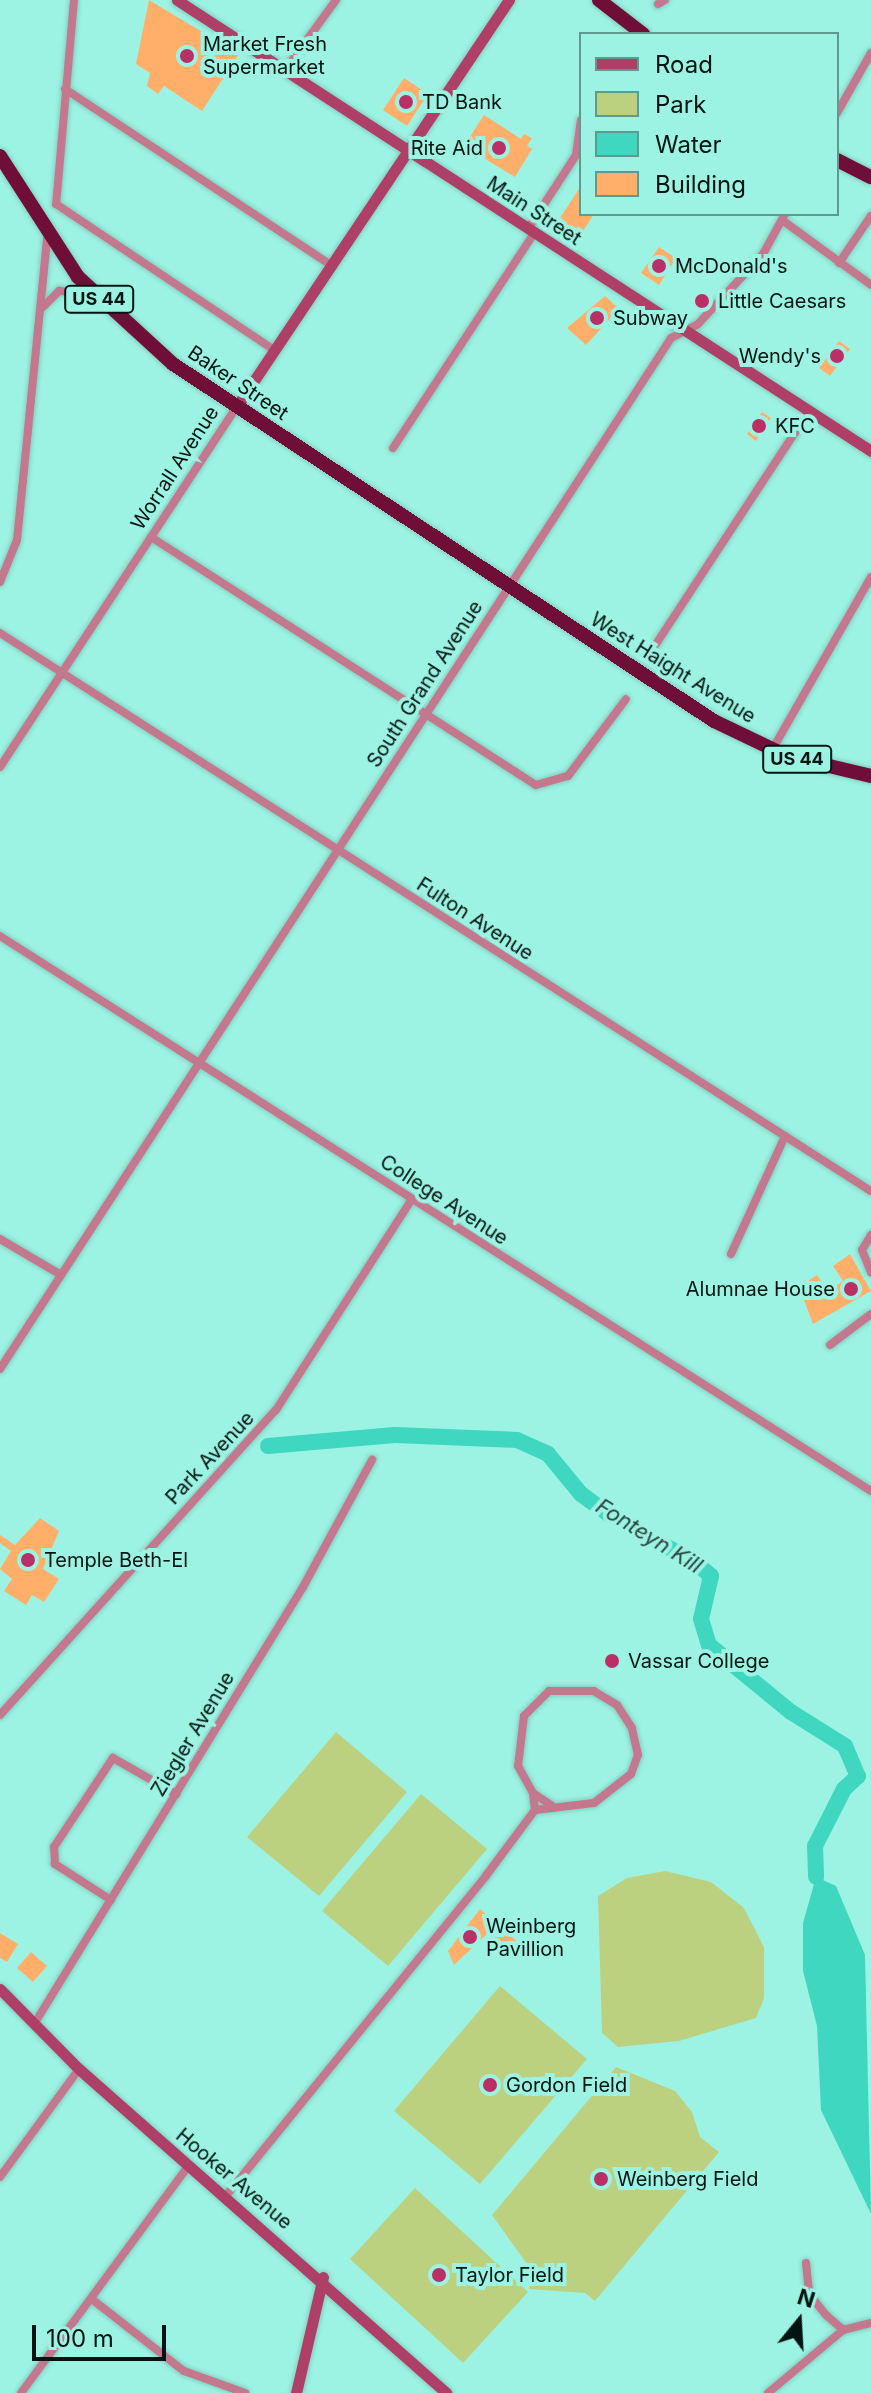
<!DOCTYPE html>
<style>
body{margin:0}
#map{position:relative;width:871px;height:2393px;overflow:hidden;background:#9df3e3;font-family:Inter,sans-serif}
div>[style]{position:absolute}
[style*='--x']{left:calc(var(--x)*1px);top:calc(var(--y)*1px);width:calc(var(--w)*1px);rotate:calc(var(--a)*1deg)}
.green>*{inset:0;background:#bbd180}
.water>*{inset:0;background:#40d7c1}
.river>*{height:16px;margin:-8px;padding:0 8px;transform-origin:8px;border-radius:8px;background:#40d7c1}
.building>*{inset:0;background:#ffaf69}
.roads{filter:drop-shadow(0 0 2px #84cfc1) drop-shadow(0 0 2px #84cfc1)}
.street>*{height:8px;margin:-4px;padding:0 4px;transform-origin:4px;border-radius:4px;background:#c4788e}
.secondary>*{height:11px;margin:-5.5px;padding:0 5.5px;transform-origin:5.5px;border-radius:5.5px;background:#ae3f67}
.highway>*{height:14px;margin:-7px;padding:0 7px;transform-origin:7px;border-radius:7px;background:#6f0f38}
.dots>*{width:22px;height:22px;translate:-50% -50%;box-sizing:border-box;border:4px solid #9df3e3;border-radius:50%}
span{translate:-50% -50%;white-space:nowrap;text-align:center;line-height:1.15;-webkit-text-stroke:8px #9df3e3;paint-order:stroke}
.shield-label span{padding:2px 6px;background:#9df3e3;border:2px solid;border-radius:6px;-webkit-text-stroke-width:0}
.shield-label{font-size:18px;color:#001511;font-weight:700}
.poi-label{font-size:20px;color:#001511}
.left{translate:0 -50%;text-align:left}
.right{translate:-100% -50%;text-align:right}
.street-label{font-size:20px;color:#001511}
.water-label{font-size:22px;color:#284641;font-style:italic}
.legend{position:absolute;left:579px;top:32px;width:260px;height:184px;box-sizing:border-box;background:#9df3e3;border:2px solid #5e9a8f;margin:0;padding:10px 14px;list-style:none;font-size:24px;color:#001511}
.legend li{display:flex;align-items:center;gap:16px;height:40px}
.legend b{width:40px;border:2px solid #5e9a8f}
.north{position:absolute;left:759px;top:2281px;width:80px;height:80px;-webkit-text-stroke:6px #9df3e3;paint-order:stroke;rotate:18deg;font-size:22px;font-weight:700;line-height:32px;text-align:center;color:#001511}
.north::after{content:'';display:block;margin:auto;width:28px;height:36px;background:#001511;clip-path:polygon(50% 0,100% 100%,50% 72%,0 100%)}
.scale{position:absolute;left:32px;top:2325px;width:134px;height:36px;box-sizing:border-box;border:4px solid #001511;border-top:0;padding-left:10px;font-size:24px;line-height:28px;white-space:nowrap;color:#001511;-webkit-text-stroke:6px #9df3e3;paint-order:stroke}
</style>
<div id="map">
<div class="green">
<div style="clip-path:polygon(336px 1732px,407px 1792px,319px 1896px,247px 1837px)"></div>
<div style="clip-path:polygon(421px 1794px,487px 1849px,388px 1966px,322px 1911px)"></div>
<div style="clip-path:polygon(665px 1871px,711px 1882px,744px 1908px,764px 1947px,764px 1998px,756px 2018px,679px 2041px,618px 2047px,602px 2033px,598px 1896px,627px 1878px)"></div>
<div style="clip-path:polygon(500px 1986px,587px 2059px,480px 2184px,394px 2111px)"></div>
<div style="clip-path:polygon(616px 2067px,675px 2091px,692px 2112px,700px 2137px,719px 2152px,595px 2301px,585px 2293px,529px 2289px,532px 2271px,492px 2215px)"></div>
<div style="clip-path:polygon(415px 2188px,528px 2292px,463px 2363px,350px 2259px)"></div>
</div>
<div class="water">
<div style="clip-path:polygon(816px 1877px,836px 1886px,865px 1955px,871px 2214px,821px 2110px,817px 2026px,803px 1971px,803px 1923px)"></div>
</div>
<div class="river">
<div style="--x:268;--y:1446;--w:127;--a:-5"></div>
<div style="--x:395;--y:1435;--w:122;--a:2.3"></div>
<div style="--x:517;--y:1440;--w:34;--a:24"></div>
<div style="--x:548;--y:1454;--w:52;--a:50.5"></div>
<div style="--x:581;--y:1494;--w:36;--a:36"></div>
<div style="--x:610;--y:1515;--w:98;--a:29.2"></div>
<div style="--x:696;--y:1563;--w:20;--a:41"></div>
<div style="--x:711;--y:1576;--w:44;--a:103.1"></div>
<div style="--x:701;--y:1619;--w:27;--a:73"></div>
<div style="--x:709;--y:1645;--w:106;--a:39.3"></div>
<div style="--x:791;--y:1712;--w:64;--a:32.2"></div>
<div style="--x:845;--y:1746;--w:33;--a:67"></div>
<div style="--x:858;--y:1776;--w:19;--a:137"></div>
<div style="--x:844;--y:1789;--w:64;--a:117"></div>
<div style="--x:815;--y:1846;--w:31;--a:88"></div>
</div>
<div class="building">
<div style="clip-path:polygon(149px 0,239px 54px,202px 111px,164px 86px,158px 94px,147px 86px,150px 73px,136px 64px)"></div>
<div style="clip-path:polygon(404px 78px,428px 94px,407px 126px,383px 110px)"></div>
<div style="clip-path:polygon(484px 115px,521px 139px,524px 134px,532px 138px,527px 146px,532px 149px,515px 177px,464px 146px)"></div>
<div style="clip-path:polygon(581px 186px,581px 214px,594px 214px,578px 239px,556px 224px)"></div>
<div style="clip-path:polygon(659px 247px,676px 258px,659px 285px,641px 273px)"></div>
<div style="clip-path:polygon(605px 296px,619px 309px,586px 345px,567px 328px)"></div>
<div style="clip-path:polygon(839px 341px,850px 349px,830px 376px,819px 368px)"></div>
<div style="clip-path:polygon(762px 412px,771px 418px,756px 441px,747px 434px)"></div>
<div style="clip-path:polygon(850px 1254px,871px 1291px,813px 1324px,799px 1287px,817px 1275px,828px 1291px,843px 1281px,833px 1266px)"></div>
<div style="clip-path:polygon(40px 1518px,59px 1531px,43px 1569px,59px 1579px,44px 1602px,32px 1595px,26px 1605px,4px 1591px,12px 1579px,0 1569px,11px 1551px,0 1543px,0 1535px,15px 1545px)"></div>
<div style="clip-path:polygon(480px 1909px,519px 1943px,511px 1953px,488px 1933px,454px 1965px,448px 1951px)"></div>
<div style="clip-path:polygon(0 1933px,18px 1944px,7px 1962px,0 1958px)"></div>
<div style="clip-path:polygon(31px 1952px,47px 1966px,33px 1982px,17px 1968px)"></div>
</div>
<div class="roads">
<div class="street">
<div style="--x:74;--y:0;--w:205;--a:95"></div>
<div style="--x:56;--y:204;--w:262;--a:33.8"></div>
<div style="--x:658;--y:4;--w:8;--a:-30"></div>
<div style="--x:285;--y:70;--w:87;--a:-53.9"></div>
<div style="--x:65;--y:89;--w:319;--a:33.5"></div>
<div style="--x:837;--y:113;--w:69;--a:-60.5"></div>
<div style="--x:782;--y:220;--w:110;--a:36.1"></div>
<div style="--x:528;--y:229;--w:88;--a:-57"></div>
<div style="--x:576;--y:155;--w:35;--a:-82"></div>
<div style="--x:839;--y:263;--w:57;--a:-55.8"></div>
<div style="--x:43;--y:307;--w:23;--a:-45"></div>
<div style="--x:59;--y:291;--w:29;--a:4"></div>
<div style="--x:393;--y:448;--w:257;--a:-56.7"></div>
<div style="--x:151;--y:537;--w:458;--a:32.8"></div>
<div style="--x:536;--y:785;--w:33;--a:-16"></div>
<div style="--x:568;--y:776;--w:96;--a:-53"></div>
<div style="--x:0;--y:582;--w:45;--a:-68"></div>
<div style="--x:17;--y:540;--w:304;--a:-84.3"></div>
<div style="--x:0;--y:633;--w:1034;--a:32.65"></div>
<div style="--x:656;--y:644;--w:279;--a:-56.7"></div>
<div style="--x:772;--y:750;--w:199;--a:-60.2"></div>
<div style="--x:0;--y:767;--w:432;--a:-56.7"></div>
<div style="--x:0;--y:936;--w:1033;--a:32.51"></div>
<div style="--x:871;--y:1235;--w:17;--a:121"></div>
<div style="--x:862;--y:1250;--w:24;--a:68"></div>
<div style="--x:0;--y:1239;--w:71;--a:30.5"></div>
<div style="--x:731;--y:1254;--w:130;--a:-65.4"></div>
<div style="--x:830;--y:1345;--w:51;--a:-37.1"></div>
<div style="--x:0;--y:1369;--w:1230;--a:-56.94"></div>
<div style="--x:671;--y:338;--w:30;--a:-27"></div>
<div style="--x:698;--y:324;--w:96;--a:-47.1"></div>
<div style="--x:763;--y:254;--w:46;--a:-61.2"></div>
<div style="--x:0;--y:1715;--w:411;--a:-47.9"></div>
<div style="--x:276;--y:1410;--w:251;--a:-57.2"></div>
<div style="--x:535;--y:1810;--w:59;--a:-6.8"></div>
<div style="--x:594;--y:1803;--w:47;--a:-38.1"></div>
<div style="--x:631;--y:1774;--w:20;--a:-70"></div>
<div style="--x:638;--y:1755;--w:28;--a:-103"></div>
<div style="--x:632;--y:1728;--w:27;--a:-123"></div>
<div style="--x:617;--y:1705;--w:27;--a:-149"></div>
<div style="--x:594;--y:1691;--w:45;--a:180"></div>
<div style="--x:549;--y:1691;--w:35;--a:135"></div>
<div style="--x:524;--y:1716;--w:50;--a:96.8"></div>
<div style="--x:518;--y:1766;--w:31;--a:61"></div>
<div style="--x:533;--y:1793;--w:23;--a:34"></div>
<div style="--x:111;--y:1900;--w:67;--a:-147.3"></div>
<div style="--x:55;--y:1864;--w:17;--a:-93"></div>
<div style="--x:54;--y:1847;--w:107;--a:-56.5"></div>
<div style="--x:113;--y:1758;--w:73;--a:29.7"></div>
<div style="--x:36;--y:2021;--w:510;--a:-58.4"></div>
<div style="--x:303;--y:1587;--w:145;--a:-61.5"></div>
<div style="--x:0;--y:2177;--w:134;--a:-53.8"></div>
<div style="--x:225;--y:2197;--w:412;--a:-50.9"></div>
<div style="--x:485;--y:1877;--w:84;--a:-53.3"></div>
<div style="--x:535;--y:1810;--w:17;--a:-97"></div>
<div style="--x:806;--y:2263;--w:31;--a:84"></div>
<div style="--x:809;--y:2294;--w:27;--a:51"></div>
<div style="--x:826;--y:2315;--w:23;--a:41"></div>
<div style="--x:843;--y:2330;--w:29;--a:-14"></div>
<div style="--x:93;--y:2300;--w:115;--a:38"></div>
<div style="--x:184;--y:2371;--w:65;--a:19.8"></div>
<div style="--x:21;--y:2393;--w:283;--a:-53.6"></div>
<div style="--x:768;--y:2393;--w:98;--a:-40"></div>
</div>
<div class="secondary">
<div style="--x:177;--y:0;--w:828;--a:33.02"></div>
<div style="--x:237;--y:406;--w:489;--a:-56.2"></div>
<div style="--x:0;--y:1989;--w:112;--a:45.4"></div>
<div style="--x:79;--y:2069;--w:490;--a:41.4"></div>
<div style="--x:296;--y:2393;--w:119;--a:-76.9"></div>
</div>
<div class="highway">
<div style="--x:599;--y:0;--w:56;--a:37.7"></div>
<div style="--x:0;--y:156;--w:144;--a:57.2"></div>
<div style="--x:78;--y:277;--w:129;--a:42.5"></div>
<div style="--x:173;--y:364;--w:648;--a:33.42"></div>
<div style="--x:714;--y:721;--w:81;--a:25.6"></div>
<div style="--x:787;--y:756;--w:86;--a:13.4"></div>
<div style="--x:837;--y:160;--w:38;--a:27"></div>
</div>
</div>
<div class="dots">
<div style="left:187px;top:56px;background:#ba2f66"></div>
<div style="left:406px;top:102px;background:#ba2f66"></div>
<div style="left:499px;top:148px;background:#ba2f66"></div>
<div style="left:659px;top:266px;background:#ba2f66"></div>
<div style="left:702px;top:301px;background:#ba2f66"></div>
<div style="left:597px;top:318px;background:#ba2f66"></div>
<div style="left:837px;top:356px;background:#ba2f66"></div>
<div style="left:759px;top:426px;background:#ba2f66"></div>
<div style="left:851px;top:1289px;background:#ba2f66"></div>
<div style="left:28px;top:1560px;background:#ba2f66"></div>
<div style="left:612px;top:1661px;background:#ba2f66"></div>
<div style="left:470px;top:1937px;background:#ba2f66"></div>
<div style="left:490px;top:2085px;background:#ba2f66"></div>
<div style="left:601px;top:2179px;background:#ba2f66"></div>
<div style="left:439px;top:2275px;background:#ba2f66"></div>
</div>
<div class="shield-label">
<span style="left:99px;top:299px">US 44</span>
<span style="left:797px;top:759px">US 44</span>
</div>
<div class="poi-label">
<span class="left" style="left:203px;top:56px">Market Fresh<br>Supermarket</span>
<span class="left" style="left:422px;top:102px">TD Bank</span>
<span class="right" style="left:483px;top:148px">Rite Aid</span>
<span class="left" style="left:675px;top:266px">McDonald's</span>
<span class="left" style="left:718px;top:301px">Little Caesars</span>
<span class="left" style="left:613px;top:318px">Subway</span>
<span class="right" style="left:821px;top:356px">Wendy's</span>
<span class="left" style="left:775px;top:426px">KFC</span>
<span class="right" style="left:835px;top:1289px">Alumnae House</span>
<span class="left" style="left:44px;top:1560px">Temple Beth-El</span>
<span class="left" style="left:628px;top:1661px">Vassar College</span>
<span class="left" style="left:486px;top:1938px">Weinberg<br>Pavillion</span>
<span class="left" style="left:506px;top:2085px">Gordon Field</span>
<span class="left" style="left:617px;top:2179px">Weinberg Field</span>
<span class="left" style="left:455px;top:2275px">Taylor Field</span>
</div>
<div class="street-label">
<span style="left:534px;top:211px;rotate:33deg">Main Street</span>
<span style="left:238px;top:383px;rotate:34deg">Baker Street</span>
<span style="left:175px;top:468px;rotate:-57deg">Worrall Avenue</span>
<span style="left:673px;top:668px;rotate:32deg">West Haight Avenue</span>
<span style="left:425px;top:684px;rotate:-57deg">South Grand Avenue</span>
<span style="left:475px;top:919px;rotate:33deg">Fulton Avenue</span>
<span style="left:444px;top:1200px;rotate:33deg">College Avenue</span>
<span style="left:210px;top:1458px;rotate:-47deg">Park Avenue</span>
<span style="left:193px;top:1734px;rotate:-59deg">Ziegler Avenue</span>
<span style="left:234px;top:2179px;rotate:40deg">Hooker Avenue</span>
</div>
<div class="water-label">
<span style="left:649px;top:1536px;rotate:32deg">Fonteyn Kill</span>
</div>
<ul class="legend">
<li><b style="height:10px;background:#ae3f67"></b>Road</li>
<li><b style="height:22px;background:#bbd180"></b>Park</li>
<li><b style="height:22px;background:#40d7c1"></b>Water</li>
<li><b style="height:22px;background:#ffaf69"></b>Building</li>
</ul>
<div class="north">N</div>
<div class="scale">100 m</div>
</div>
